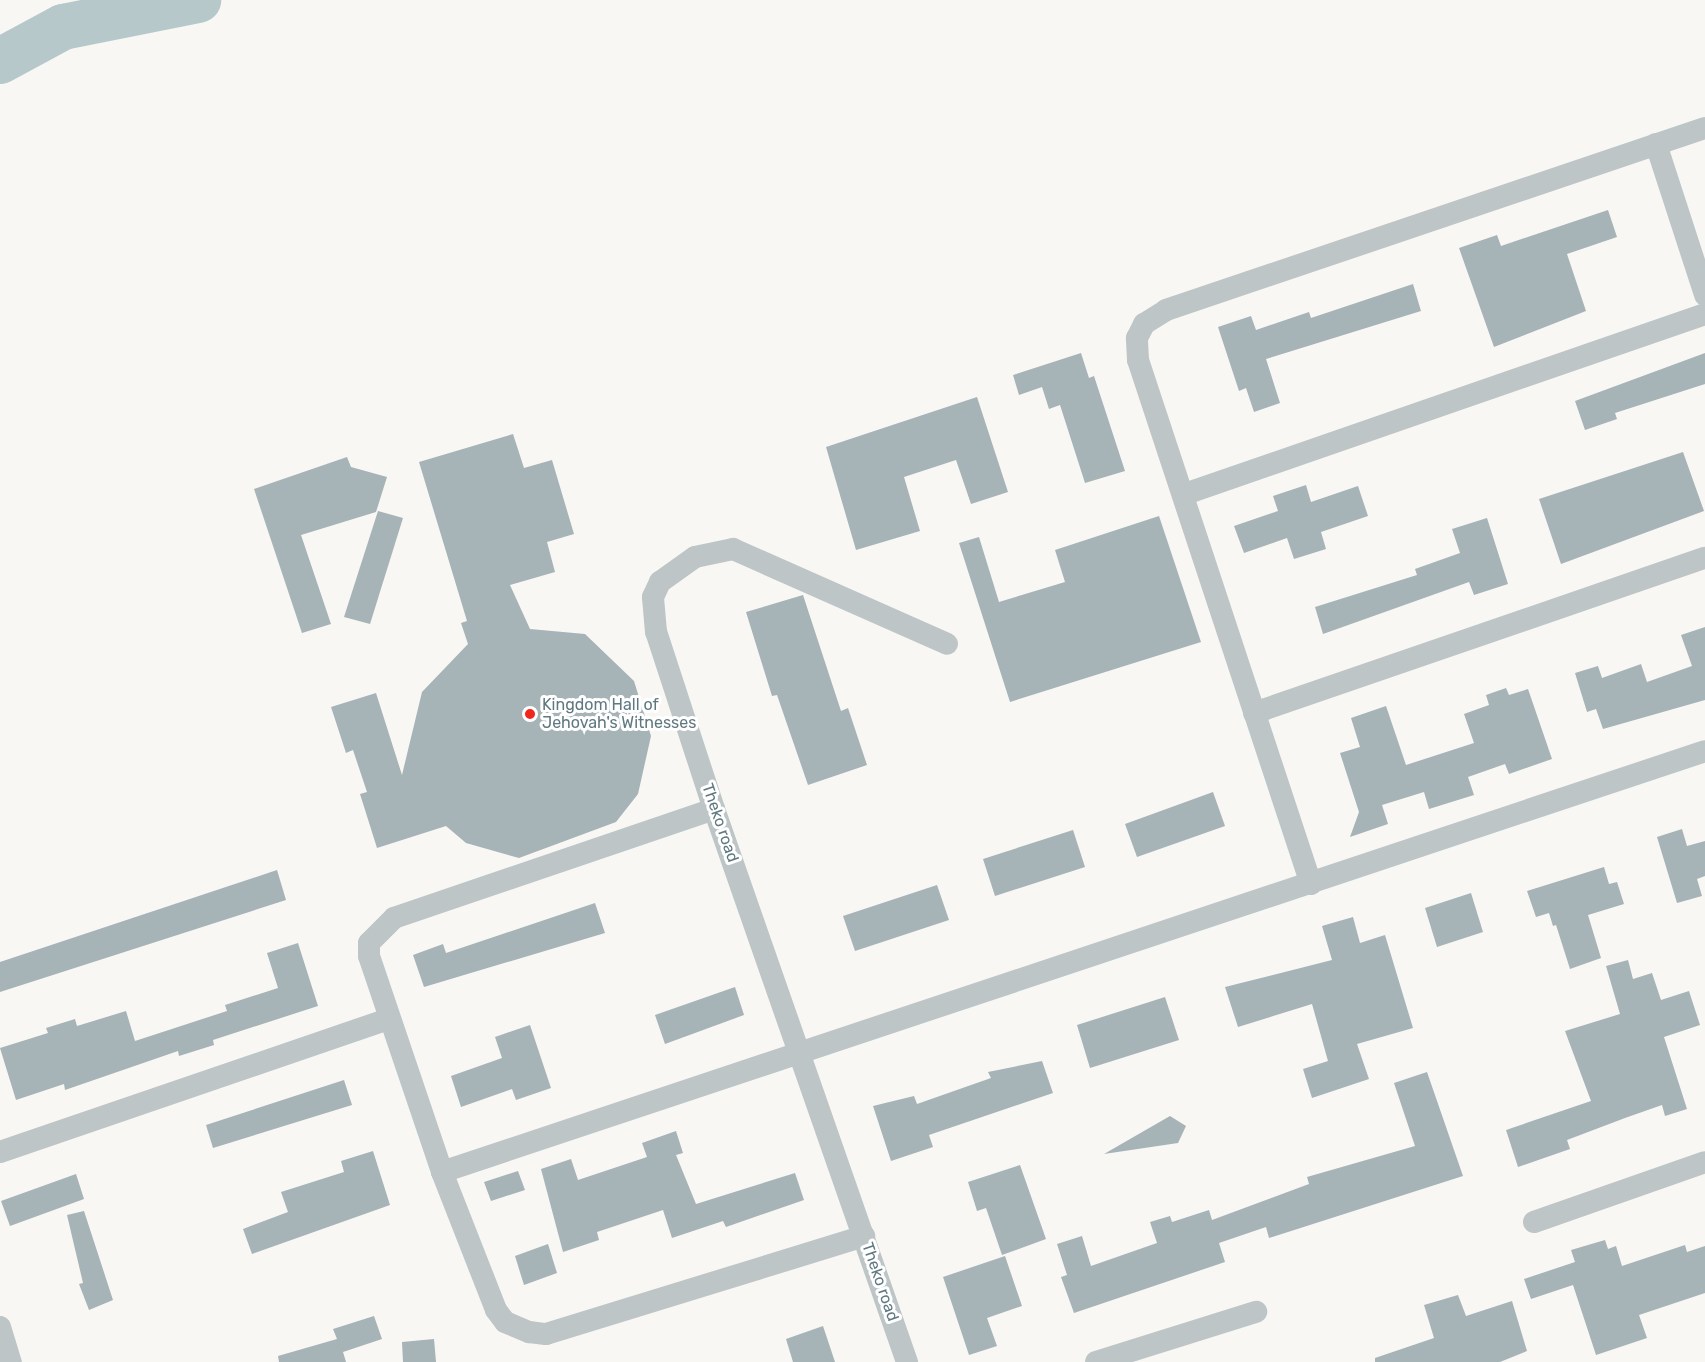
<!DOCTYPE html>
<style>
body{margin:0}
#map{position:relative;width:1705px;height:1362px;overflow:hidden;background:#f8f7f4;font-family:Rubik,sans-serif}
div>[style]{position:absolute}
[style*='--x']{left:calc(var(--x)*1px);top:calc(var(--y)*1px);width:calc(var(--w)*1px);rotate:calc(var(--a)*1deg)}
.river>*{height:46px;margin:-23px;padding:0 23px;transform-origin:23px;border-radius:23px;background:#b6c8ca}
.building>*{inset:0;background:#a6b3b7}
.minor>*{height:22px;margin:-11px;padding:0 11px;transform-origin:11px;border-radius:11px;background:#bdc5c7}
.dots>*{width:16px;height:16px;translate:-50% -50%;box-sizing:border-box;border:3px solid #fff;border-radius:50%}
span{translate:-50% -50%;white-space:nowrap;text-align:center;line-height:1.15;-webkit-text-stroke:6px #fff;paint-order:stroke}
.poi-label{font-size:16px;color:#607981}
.left{translate:0 -50%;text-align:left}
.street-label{font-size:16px;color:#607981}
</style>
<div id="map">
<div class="river">
<div style="--x:0;--y:61;--w:72;--a:-28.4"></div>
<div style="--x:63;--y:27;--w:138;--a:-11.3"></div>
</div>
<div class="building">
<div style="clip-path:polygon(1608px 210px,1617px 237px,1567px 254px,1586px 311px,1494px 347px,1459px 248px,1497px 235px,1501px 246px)"></div>
<div style="clip-path:polygon(1413px 284px,1421px 311px,1266px 359px,1280px 403px,1254px 412px,1246px 388px,1239px 391px,1218px 327px,1251px 316px,1256px 330px,1309px 312px,1311px 318px)"></div>
<div style="clip-path:polygon(1081px 353px,1089px 378px,1094px 376px,1125px 471px,1085px 483px,1060px 405px,1049px 409px,1042px 387px,1019px 395px,1013px 375px)"></div>
<div style="clip-path:polygon(1705px 353px,1705px 384px,1615px 413px,1617px 419px,1585px 430px,1575px 401px)"></div>
<div style="clip-path:polygon(977px 397px,1008px 492px,971px 504px,956px 460px,904px 477px,920px 531px,856px 550px,826px 447px)"></div>
<div style="clip-path:polygon(513px 434px,524px 468px,552px 460px,574px 534px,547px 542px,555px 572px,510px 585px,530px 629px,585px 634px,634px 681px,651px 736px,638px 794px,616px 822px,519px 858px,466px 843px,446px 826px,377px 848px,360px 794px,367px 792px,353px 750px,346px 753px,331px 707px,376px 693px,402px 775px,422px 692px,468px 644px,461px 623px,467px 621px,419px 462px)"></div>
<div style="clip-path:polygon(1683px 452px,1704px 511px,1561px 564px,1539px 499px)"></div>
<div style="clip-path:polygon(347px 457px,351px 467px,387px 477px,376px 512px,301px 535px,331px 624px,302px 633px,254px 489px)"></div>
<div style="clip-path:polygon(1306px 485px,1311px 502px,1358px 486px,1368px 516px,1321px 532px,1326px 549px,1294px 559px,1287px 538px,1244px 553px,1234px 526px,1278px 511px,1273px 496px)"></div>
<div style="clip-path:polygon(378px 511px,403px 518px,370px 624px,344px 617px)"></div>
<div style="clip-path:polygon(1159px 516px,1201px 642px,1010px 702px,959px 543px,979px 537px,999px 602px,1065px 582px,1055px 550px)"></div>
<div style="clip-path:polygon(1487px 518px,1508px 584px,1474px 595px,1469px 582px,1323px 634px,1315px 607px,1417px 575px,1415px 569px,1460px 553px,1452px 529px)"></div>
<div style="clip-path:polygon(803px 595px,841px 711px,848px 708px,867px 765px,808px 785px,777px 695px,772px 696px,746px 612px)"></div>
<div style="clip-path:polygon(1705px 627px,1705px 700px,1603px 729px,1596px 709px,1587px 712px,1575px 673px,1598px 666px,1602px 678px,1641px 664px,1647px 682px,1692px 666px,1681px 635px)"></div>
<div style="clip-path:polygon(1506px 688px,1509px 695px,1528px 689px,1552px 759px,1509px 774px,1505px 764px,1468px 777px,1474px 795px,1429px 809px,1424px 792px,1382px 805px,1388px 824px,1350px 837px,1359px 812px,1340px 753px,1360px 747px,1351px 718px,1386px 706px,1406px 765px,1474px 743px,1464px 714px,1489px 705px,1486px 695px)"></div>
<div style="clip-path:polygon(1213px 792px,1225px 826px,1137px 857px,1125px 824px)"></div>
<div style="clip-path:polygon(1682px 829px,1687px 846px,1705px 841px,1705px 876px,1697px 879px,1702px 896px,1677px 903px,1657px 837px)"></div>
<div style="clip-path:polygon(1073px 830px,1085px 867px,995px 896px,983px 859px)"></div>
<div style="clip-path:polygon(1604px 867px,1609px 884px,1617px 882px,1624px 904px,1588px 915px,1601px 958px,1570px 969px,1556px 925px,1553px 926px,1549px 913px,1536px 917px,1527px 891px)"></div>
<div style="clip-path:polygon(277px 870px,286px 900px,0 992px,0 962px)"></div>
<div style="clip-path:polygon(937px 885px,949px 920px,855px 951px,843px 916px)"></div>
<div style="clip-path:polygon(1471px 893px,1483px 932px,1437px 947px,1425px 908px)"></div>
<div style="clip-path:polygon(595px 903px,605px 933px,424px 987px,413px 955px,443px 944px,446px 953px)"></div>
<div style="clip-path:polygon(1353px 917px,1360px 943px,1385px 935px,1413px 1028px,1357px 1044px,1369px 1079px,1312px 1098px,1303px 1069px,1328px 1061px,1312px 1004px,1238px 1027px,1225px 987px,1332px 960px,1322px 926px)"></div>
<div style="clip-path:polygon(298px 943px,318px 1006px,213px 1040px,214px 1045px,179px 1056px,178px 1051px,65px 1090px,64px 1084px,16px 1100px,0 1048px,48px 1033px,46px 1028px,75px 1019px,77px 1026px,126px 1011px,135px 1041px,227px 1011px,225px 1005px,278px 988px,267px 953px)"></div>
<div style="clip-path:polygon(1628px 960px,1633px 979px,1652px 973px,1661px 1000px,1689px 991px,1700px 1025px,1664px 1037px,1687px 1109px,1665px 1116px,1662px 1105px,1625px 1118px,1567px 1140px,1570px 1149px,1518px 1167px,1506px 1130px,1591px 1101px,1565px 1031px,1620px 1014px,1606px 966px)"></div>
<div style="clip-path:polygon(735px 987px,744px 1015px,665px 1044px,655px 1015px)"></div>
<div style="clip-path:polygon(1165px 997px,1179px 1040px,1090px 1068px,1077px 1025px)"></div>
<div style="clip-path:polygon(530px 1025px,551px 1088px,516px 1100px,512px 1089px,461px 1107px,451px 1076px,502px 1058px,495px 1037px)"></div>
<div style="clip-path:polygon(1042px 1061px,1053px 1093px,929px 1135px,933px 1147px,891px 1161px,873px 1106px,914px 1096px,917px 1104px,991px 1078px,988px 1072px)"></div>
<div style="clip-path:polygon(1427px 1072px,1463px 1176px,1269px 1238px,1266px 1227px,1219px 1243px,1225px 1262px,1074px 1313px,1061px 1277px,1067px 1275px,1057px 1244px,1082px 1236px,1091px 1266px,1157px 1243px,1150px 1222px,1170px 1216px,1172px 1222px,1209px 1210px,1212px 1220px,1309px 1184px,1307px 1177px,1415px 1146px,1394px 1083px)"></div>
<div style="clip-path:polygon(344px 1080px,352px 1105px,213px 1148px,206px 1125px)"></div>
<div style="clip-path:polygon(1170px 1116px,1186px 1126px,1178px 1143px,1104px 1154px)"></div>
<div style="clip-path:polygon(676px 1131px,683px 1153px,676px 1155px,696px 1204px,795px 1173px,804px 1200px,726px 1227px,723px 1221px,672px 1238px,663px 1210px,597px 1232px,599px 1240px,563px 1252px,541px 1169px,571px 1159px,578px 1180px,647px 1157px,642px 1143px)"></div>
<div style="clip-path:polygon(373px 1151px,390px 1205px,252px 1254px,243px 1229px,288px 1212px,281px 1192px,344px 1172px,341px 1161px)"></div>
<div style="clip-path:polygon(1020px 1165px,1046px 1239px,1002px 1255px,986px 1208px,977px 1211px,968px 1182px)"></div>
<div style="clip-path:polygon(518px 1171px,525px 1190px,491px 1201px,484px 1182px)"></div>
<div style="clip-path:polygon(76px 1174px,84px 1199px,10px 1226px,1px 1201px)"></div>
<div style="clip-path:polygon(84px 1211px,113px 1300px,89px 1310px,79px 1284px,83px 1283px,67px 1215px)"></div>
<div style="clip-path:polygon(1605px 1240px,1608px 1249px,1616px 1246px,1622px 1266px,1685px 1245px,1687px 1252px,1705px 1246px,1705px 1293px,1639px 1315px,1647px 1338px,1596px 1355px,1573px 1285px,1531px 1299px,1524px 1279px,1575px 1262px,1571px 1250px)"></div>
<div style="clip-path:polygon(548px 1244px,557px 1273px,524px 1285px,515px 1256px)"></div>
<div style="clip-path:polygon(1005px 1256px,1022px 1306px,987px 1318px,997px 1346px,969px 1355px,943px 1277px)"></div>
<div style="clip-path:polygon(1458px 1295px,1466px 1316px,1512px 1301px,1527px 1351px,1500px 1362px,1375px 1362px,1375px 1358px,1434px 1338px,1424px 1305px)"></div>
<div style="clip-path:polygon(374px 1316px,382px 1339px,343px 1352px,346px 1362px,279px 1362px,278px 1356px,337px 1339px,333px 1329px)"></div>
<div style="clip-path:polygon(823px 1326px,835px 1362px,793px 1362px,786px 1339px)"></div>
<div style="clip-path:polygon(434px 1339px,436px 1362px,403px 1362px,402px 1342px)"></div>
</div>
<div class="minor">
<div style="--x:1656;--y:144;--w:159;--a:72"></div>
<div style="--x:1185;--y:494;--w:550;--a:-19.09"></div>
<div style="--x:1254;--y:713;--w:477;--a:-19"></div>
<div style="--x:714;--y:809;--w:338;--a:161.2"></div>
<div style="--x:394;--y:918;--w:35;--a:135"></div>
<div style="--x:369;--y:943;--w:13;--a:90"></div>
<div style="--x:369;--y:956;--w:228;--a:71.3"></div>
<div style="--x:442;--y:1172;--w:148;--a:68.6"></div>
<div style="--x:496;--y:1310;--w:15;--a:53"></div>
<div style="--x:505;--y:1322;--w:26;--a:23"></div>
<div style="--x:529;--y:1332;--w:17;--a:7"></div>
<div style="--x:546;--y:1334;--w:333;--a:-17.1"></div>
<div style="--x:1311;--y:884;--w:552;--a:-108.27"></div>
<div style="--x:1138;--y:360;--w:22;--a:-93"></div>
<div style="--x:1137;--y:338;--w:16;--a:-63"></div>
<div style="--x:1144;--y:324;--w:26;--a:-32"></div>
<div style="--x:1166;--y:310;--w:569;--a:-18.66"></div>
<div style="--x:0;--y:1152;--w:411;--a:-18.9"></div>
<div style="--x:442;--y:1172;--w:1331;--a:-18.43"></div>
<div style="--x:1534;--y:1222;--w:181;--a:-19.3"></div>
<div style="--x:0;--y:1327;--w:37;--a:73"></div>
<div style="--x:907;--y:1362;--w:586;--a:-109.24"></div>
<div style="--x:714;--y:809;--w:186;--a:-108.1"></div>
<div style="--x:656;--y:632;--w:35;--a:-95"></div>
<div style="--x:653;--y:597;--w:17;--a:-65"></div>
<div style="--x:660;--y:582;--w:43;--a:-35.5"></div>
<div style="--x:695;--y:557;--w:39;--a:-12"></div>
<div style="--x:733;--y:549;--w:234;--a:23.9"></div>
<div style="--x:1096;--y:1362;--w:168;--a:-17.4"></div>
</div>
<div class="dots">
<div style="left:530px;top:714px;background:#ef271d"></div>
</div>
<div class="poi-label">
<span class="left" style="left:542px;top:714px">Kingdom Hall of<br>Jehovah's Witnesses</span>
</div>
<div class="street-label">
<span style="left:720px;top:823px;rotate:71deg">Theko road</span>
<span style="left:880px;top:1282px;rotate:71deg">Theko road</span>
</div>
</div>
